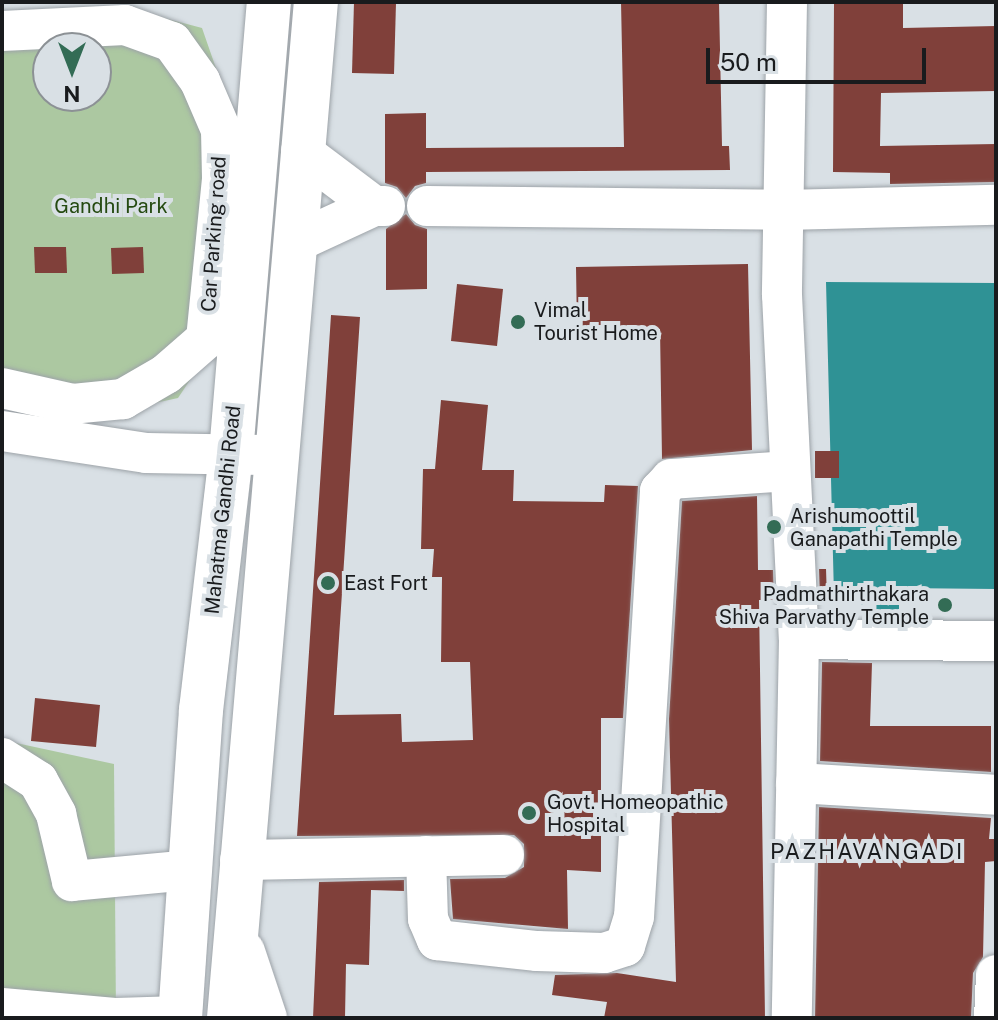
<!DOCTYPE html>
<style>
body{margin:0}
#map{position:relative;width:998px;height:1020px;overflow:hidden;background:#d9e0e5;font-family:"Public Sans",sans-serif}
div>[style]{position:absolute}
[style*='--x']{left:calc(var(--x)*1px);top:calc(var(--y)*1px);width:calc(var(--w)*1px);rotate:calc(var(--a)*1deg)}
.green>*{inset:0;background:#acc8a1}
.water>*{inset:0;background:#2f9295}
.building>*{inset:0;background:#80403a}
.roads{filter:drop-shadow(0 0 2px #9da3a8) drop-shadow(0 0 2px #9da3a8)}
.minor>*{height:40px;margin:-20px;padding:0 20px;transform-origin:20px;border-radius:20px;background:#fff}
.major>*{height:44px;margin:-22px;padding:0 22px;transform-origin:22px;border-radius:22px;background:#fff}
.dots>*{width:22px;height:22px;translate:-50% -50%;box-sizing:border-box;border:4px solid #d9e0e5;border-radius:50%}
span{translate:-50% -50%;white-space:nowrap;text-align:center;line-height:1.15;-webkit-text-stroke:8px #d9e0e5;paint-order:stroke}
.park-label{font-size:20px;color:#254a11}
.street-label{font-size:20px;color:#191b1d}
.poi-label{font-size:20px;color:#191b1d}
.left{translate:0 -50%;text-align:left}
.right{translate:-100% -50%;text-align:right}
.neighbourhood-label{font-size:22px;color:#191b1d;letter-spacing:2px}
.frame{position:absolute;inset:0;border:4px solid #191b1d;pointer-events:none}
.north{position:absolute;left:32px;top:32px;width:80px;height:80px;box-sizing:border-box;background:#d9e0e5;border:2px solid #8c9195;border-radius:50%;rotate:180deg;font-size:22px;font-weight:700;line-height:32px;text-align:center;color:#191b1d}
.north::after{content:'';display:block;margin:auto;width:28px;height:36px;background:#336c55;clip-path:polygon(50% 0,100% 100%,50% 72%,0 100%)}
.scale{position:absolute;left:706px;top:48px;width:220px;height:36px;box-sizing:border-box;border:4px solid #191b1d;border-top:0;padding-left:10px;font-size:24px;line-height:28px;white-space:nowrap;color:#191b1d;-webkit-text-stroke:6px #d9e0e5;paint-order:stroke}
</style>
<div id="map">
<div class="green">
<div style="clip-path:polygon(evenodd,119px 6px,202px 28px,227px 100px,196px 371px,178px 398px,118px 411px,2px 400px,2px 13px,119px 6px,48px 48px,96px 48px,96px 96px,48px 96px,48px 48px)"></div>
<div style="clip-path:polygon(2px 740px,114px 764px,116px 1018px,2px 1018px)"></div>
</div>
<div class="water">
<div style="clip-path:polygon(826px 282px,996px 283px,996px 589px,899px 588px,899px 614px,862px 614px,861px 596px,834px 596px)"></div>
</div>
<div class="building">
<div style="clip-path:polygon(354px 2px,396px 3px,394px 74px,352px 73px)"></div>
<div style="clip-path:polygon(621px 2px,719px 2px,722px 146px,729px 146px,730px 170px,426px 172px,426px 183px,415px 186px,406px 198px,397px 187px,385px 183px,385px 114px,426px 113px,426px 148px,624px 147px)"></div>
<div style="clip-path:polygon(834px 2px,903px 2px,903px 28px,996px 26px,996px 91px,881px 93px,880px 146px,996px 144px,996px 182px,890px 184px,890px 173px,833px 172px)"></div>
<div style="clip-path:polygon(406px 214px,415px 225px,427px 229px,427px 289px,386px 290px,386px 229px)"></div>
<div style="clip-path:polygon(34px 247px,66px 247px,67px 273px,35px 273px)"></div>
<div style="clip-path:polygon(143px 247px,144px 273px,112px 274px,111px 248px)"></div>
<div style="clip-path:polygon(748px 264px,752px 450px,662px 459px,660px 329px,577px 330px,576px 267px)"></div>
<div style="clip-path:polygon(457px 284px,503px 289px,497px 346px,451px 341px)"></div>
<div style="clip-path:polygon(331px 315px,360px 317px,334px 715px,401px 714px,402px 742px,473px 740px,470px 662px,441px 662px,442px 577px,432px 577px,434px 549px,421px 549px,423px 469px,435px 469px,441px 400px,488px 405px,482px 470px,514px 470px,513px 501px,604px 502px,605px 485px,638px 486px,623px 718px,601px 718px,601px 872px,567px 870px,568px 929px,453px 919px,450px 879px,505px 878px,524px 867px,524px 844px,514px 835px,297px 836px)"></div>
<div style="clip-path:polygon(815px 451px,839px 451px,839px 478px,815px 478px)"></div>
<div style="clip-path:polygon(757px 496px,758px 570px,773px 570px,774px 600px,759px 600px,765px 1018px,604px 1018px,607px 1002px,552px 995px,555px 975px,617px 973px,676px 982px,669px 719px,682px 501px)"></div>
<div style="clip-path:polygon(819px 569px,826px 569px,827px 599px,820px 599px)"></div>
<div style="clip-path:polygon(822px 662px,872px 663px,870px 726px,991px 726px,991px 772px,820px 761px)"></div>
<div style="clip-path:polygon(35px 698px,100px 705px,96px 747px,31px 741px)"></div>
<div style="clip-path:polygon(819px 807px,991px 818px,989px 839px,996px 839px,996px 861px,985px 862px,983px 957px,973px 973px,971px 1018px,815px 1018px)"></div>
<div style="clip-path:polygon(404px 880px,404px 891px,371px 890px,369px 965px,346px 964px,345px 1018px,313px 1018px,319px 882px)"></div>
</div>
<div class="roads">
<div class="minor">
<div style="--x:787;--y:2;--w:293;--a:91"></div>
<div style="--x:782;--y:295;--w:344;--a:87.2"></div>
<div style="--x:799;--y:639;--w:379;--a:91.1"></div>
<div style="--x:2;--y:31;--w:123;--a:-2.8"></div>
<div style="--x:125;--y:25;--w:50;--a:19.9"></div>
<div style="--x:172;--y:42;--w:48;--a:54.3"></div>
<div style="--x:200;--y:81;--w:53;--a:66.8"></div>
<div style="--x:221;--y:130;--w:49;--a:88.8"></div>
<div style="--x:222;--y:179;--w:161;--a:95.7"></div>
<div style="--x:206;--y:339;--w:53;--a:138.8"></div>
<div style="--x:166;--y:374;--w:50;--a:149.8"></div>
<div style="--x:123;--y:399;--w:50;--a:174.3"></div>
<div style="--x:73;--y:404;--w:73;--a:-167.3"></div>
<div style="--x:301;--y:151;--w:91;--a:37"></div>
<div style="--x:427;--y:206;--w:357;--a:0.6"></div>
<div style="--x:784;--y:210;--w:212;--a:-1.4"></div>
<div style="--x:294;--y:243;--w:88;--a:-24.8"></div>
<div style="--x:374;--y:206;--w:11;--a:0"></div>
<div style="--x:2;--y:431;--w:146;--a:8.7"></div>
<div style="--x:146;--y:453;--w:118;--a:1"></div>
<div style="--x:799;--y:639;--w:197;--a:0.6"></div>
<div style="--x:2;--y:758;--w:43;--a:32.6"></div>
<div style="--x:38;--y:781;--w:38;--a:61"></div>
<div style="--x:56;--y:814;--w:69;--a:76.6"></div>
<div style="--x:72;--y:881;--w:119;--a:-5.3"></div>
<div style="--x:796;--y:783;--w:200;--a:3.4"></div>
<div style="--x:426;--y:856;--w:63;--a:88.2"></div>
<div style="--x:428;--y:919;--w:23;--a:67"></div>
<div style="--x:437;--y:940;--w:101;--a:6.3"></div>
<div style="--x:537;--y:951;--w:67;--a:1.7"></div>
<div style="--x:604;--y:953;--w:22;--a:-18"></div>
<div style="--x:625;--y:946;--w:30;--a:-73"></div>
<div style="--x:634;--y:917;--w:427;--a:-86.5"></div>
<div style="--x:660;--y:491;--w:16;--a:-47"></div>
<div style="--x:671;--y:479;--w:117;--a:-3.9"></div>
<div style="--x:240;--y:860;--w:264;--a:-1.1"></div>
<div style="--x:2;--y:1008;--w:113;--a:5.1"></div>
<div style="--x:116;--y:1018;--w:64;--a:-1.8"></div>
<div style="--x:994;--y:1018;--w:43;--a:-87.3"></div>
</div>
<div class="major">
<div style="--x:243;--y:952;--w:70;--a:71.6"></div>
<div style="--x:180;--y:1018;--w:309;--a:-86.1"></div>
<div style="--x:201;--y:710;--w:259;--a:-83.3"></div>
<div style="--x:231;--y:453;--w:453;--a:-85.2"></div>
<div style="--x:229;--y:1018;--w:1020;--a:-85.11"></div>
</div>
</div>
<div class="dots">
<div style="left:518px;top:322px;background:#336c55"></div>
<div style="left:774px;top:527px;background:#336c55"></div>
<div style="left:328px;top:583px;background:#336c55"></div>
<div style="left:945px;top:605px;background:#336c55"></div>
<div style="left:529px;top:813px;background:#336c55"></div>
</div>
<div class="park-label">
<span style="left:111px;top:206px">Gandhi Park</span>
</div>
<div class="street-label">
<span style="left:214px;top:234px;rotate:-86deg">Car Parking road</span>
<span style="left:223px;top:510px;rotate:-84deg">Mahatma Gandhi Road</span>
</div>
<div class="poi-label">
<span class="left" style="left:534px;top:322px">Vimal<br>Tourist Home</span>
<span class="left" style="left:790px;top:528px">Arishumoottil<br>Ganapathi Temple</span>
<span class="left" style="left:344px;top:583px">East Fort</span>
<span class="right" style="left:929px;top:606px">Padmathirthakara<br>Shiva Parvathy Temple</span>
<span class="left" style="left:547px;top:814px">Govt. Homeopathic<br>Hospital</span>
</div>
<div class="neighbourhood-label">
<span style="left:867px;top:852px">PAZHAVANGADI</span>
</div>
<div class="frame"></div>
<div class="north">N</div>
<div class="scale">50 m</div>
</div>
